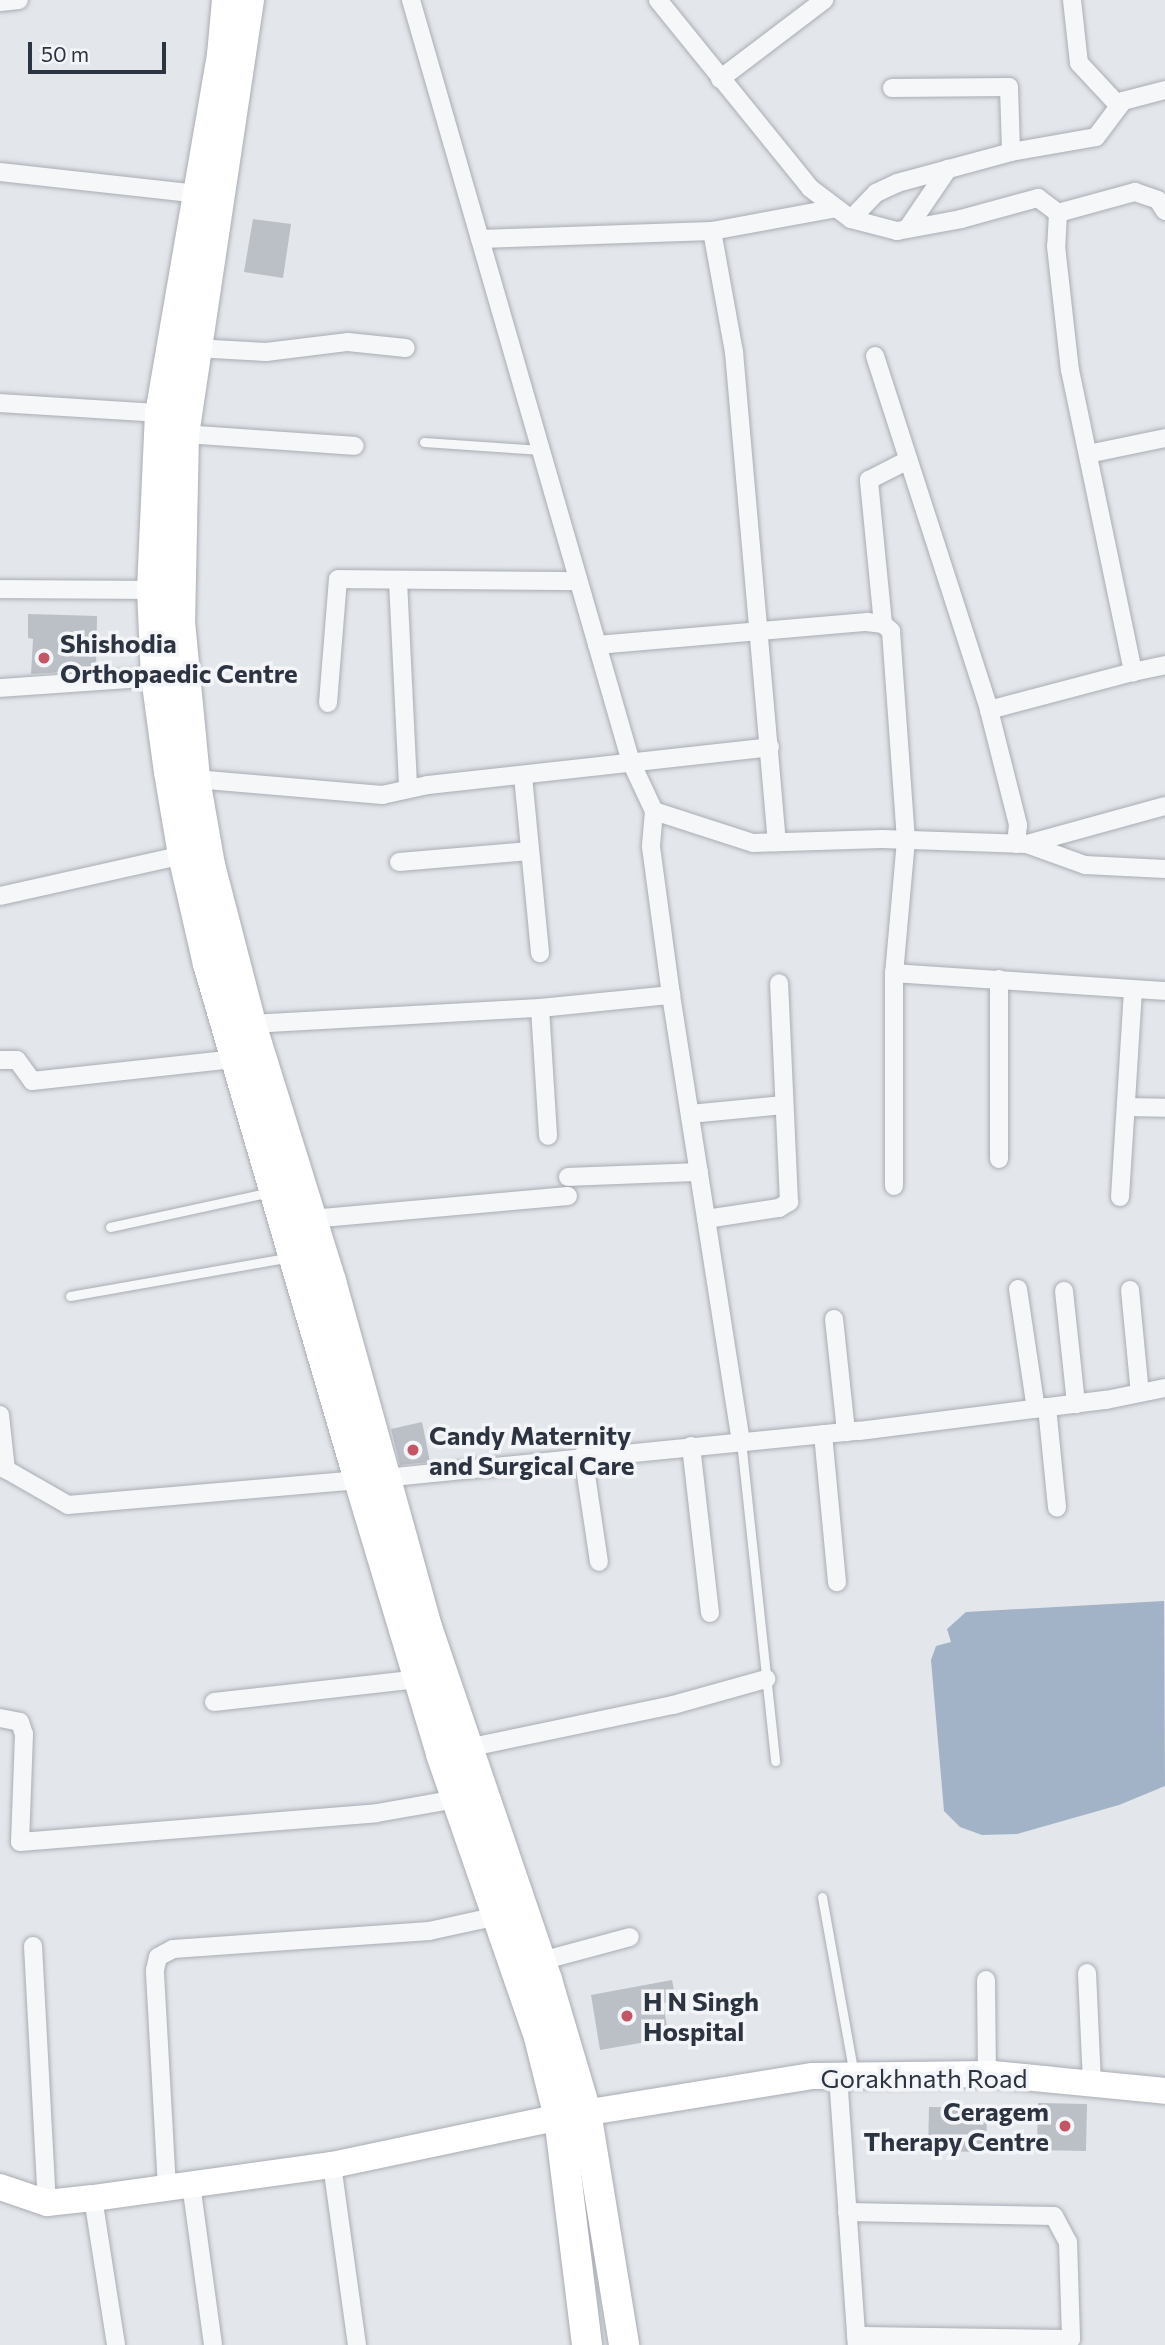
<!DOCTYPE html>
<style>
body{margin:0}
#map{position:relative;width:1165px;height:2345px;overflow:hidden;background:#e3e6ea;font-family:Commissioner,sans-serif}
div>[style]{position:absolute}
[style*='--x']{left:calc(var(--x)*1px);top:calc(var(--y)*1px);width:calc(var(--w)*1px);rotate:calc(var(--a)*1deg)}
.water>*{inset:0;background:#a2b3c7}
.building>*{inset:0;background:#bbbfc6}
.roads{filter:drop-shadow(0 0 2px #a9adb4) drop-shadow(0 0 2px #a9adb4)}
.lane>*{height:9px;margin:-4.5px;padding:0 4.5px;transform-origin:4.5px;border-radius:4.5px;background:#f6f7f9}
.street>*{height:18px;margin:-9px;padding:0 9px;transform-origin:9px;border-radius:9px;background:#f6f7f9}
.secondary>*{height:26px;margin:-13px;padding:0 13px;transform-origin:13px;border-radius:13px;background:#fff}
.primary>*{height:30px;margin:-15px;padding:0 15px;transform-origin:15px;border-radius:15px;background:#fff}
.dots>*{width:19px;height:19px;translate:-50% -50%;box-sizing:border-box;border:4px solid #f3f5f8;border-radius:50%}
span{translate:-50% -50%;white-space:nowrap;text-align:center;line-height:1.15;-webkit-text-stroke:7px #f3f5f8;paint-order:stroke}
.poi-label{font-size:26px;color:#2d3441;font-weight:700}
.left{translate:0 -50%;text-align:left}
.right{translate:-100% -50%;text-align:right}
.street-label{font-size:26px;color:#2d3441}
.scale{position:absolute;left:28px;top:42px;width:138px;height:32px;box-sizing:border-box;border:4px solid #2d3441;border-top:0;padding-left:9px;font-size:21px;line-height:24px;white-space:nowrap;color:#2d3441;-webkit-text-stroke:5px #f3f5f8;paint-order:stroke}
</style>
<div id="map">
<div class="water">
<div style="clip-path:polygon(1164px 1601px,1165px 1786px,1119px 1805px,1017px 1834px,982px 1835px,960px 1827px,944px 1811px,931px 1660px,936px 1646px,951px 1642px,947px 1629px,966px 1612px)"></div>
</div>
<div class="building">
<div style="clip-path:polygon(253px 219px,291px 224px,283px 278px,244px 272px)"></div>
<div style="clip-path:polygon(28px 614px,97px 616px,96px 670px,31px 674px,33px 639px,28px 638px)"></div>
<div style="clip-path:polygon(422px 1422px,430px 1462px,400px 1465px,391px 1429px)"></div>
<div style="clip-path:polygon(672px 1980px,676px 2001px,663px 2003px,669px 2038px,600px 2050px,591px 1995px)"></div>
<div style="clip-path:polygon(1038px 2103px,1087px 2104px,1086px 2151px,1037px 2150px)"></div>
<div style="clip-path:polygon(929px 2107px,987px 2108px,986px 2152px,928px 2151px)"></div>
</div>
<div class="roads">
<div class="lane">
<div style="--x:424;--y:442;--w:117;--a:3.9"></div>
<div style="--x:110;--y:1227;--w:165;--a:-12.3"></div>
<div style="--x:70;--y:1296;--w:224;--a:-10"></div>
<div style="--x:741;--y:1441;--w:322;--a:83.9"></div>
<div style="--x:822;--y:1897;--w:180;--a:79.8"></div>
</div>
<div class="street">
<div style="--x:411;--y:0;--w:793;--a:73.9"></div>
<div style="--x:631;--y:762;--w:54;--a:64.9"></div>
<div style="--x:654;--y:811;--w:104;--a:17.9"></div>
<div style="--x:753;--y:843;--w:129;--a:-1.8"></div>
<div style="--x:882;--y:839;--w:145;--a:2"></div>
<div style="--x:1027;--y:844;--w:62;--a:19.9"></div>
<div style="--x:1085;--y:865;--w:80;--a:2.9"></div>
<div style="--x:658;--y:0;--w:242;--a:51"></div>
<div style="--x:810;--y:188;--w:51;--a:37.1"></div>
<div style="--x:851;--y:219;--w:48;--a:14.6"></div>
<div style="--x:897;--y:231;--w:65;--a:-10.6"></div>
<div style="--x:961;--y:219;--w:80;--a:-15.3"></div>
<div style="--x:1038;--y:198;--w:25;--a:37"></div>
<div style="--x:1058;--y:213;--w:33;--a:93"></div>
<div style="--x:1056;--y:246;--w:125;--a:83.6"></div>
<div style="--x:1070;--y:370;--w:309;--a:78.2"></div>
<div style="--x:1133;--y:672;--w:33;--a:-12"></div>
<div style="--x:1072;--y:0;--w:63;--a:83.7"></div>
<div style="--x:1079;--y:63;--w:59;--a:47.1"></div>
<div style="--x:0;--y:2;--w:19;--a:-6"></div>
<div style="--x:720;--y:79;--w:131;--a:-37.2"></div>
<div style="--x:892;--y:88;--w:117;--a:-0.5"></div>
<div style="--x:1009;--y:87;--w:65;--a:88.2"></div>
<div style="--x:0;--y:172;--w:199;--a:6.3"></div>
<div style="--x:1058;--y:213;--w:80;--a:-15.3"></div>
<div style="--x:1135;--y:192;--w:24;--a:19"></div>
<div style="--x:1158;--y:200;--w:13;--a:58"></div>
<div style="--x:851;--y:219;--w:36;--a:-46"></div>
<div style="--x:876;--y:193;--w:23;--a:-25"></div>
<div style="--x:897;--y:183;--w:118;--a:-15.2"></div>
<div style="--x:1011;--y:152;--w:86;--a:-10"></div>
<div style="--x:1096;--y:137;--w:45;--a:-53.1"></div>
<div style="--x:1123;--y:101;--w:43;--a:-14.7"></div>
<div style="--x:907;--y:229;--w:73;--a:-55.7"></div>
<div style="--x:712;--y:231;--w:123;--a:79.7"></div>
<div style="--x:734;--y:352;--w:492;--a:85"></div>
<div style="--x:480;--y:239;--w:232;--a:-2"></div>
<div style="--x:712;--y:231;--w:126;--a:-10.5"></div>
<div style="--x:195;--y:348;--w:71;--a:3.2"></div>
<div style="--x:266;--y:352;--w:83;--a:-7"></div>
<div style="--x:348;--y:342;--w:58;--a:5.9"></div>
<div style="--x:875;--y:356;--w:372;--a:72.1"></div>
<div style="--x:989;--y:710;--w:119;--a:75.8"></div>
<div style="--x:1018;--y:825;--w:19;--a:96"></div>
<div style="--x:0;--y:403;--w:160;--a:3.6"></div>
<div style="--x:184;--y:434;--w:171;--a:4"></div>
<div style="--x:1088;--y:454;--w:79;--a:-11.7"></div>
<div style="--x:398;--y:581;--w:208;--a:87.2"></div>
<div style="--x:0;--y:589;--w:152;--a:0.4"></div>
<div style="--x:883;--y:624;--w:145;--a:-95.6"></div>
<div style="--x:869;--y:480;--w:44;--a:-27.1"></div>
<div style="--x:597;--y:645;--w:271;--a:-4.9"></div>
<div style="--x:867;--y:622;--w:16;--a:7"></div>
<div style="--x:883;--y:624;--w:11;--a:41"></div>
<div style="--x:891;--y:631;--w:210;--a:85.9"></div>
<div style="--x:906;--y:840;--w:136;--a:95.1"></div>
<div style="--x:0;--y:688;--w:156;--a:-4"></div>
<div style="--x:328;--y:703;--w:124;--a:-85.4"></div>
<div style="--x:338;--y:579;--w:240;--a:0.5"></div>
<div style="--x:989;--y:710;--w:149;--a:-14.8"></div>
<div style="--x:523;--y:776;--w:178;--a:84.5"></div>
<div style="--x:195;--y:779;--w:188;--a:4.9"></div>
<div style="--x:382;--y:795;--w:47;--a:-12.3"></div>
<div style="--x:428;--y:785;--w:344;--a:-6.3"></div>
<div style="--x:654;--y:811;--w:36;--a:95"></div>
<div style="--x:651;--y:847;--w:149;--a:82.3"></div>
<div style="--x:671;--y:995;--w:451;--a:81.1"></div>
<div style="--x:1027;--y:844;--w:143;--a:-15.4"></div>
<div style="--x:399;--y:862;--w:131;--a:-4.8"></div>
<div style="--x:0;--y:896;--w:188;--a:-12.6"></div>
<div style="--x:540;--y:1008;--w:128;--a:86.4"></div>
<div style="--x:251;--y:1024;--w:289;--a:-3.2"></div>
<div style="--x:540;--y:1008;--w:132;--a:-5.7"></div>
<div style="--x:0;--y:1060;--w:17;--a:0"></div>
<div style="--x:17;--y:1060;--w:26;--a:54"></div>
<div style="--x:32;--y:1081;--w:205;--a:-6.2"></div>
<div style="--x:1126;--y:1107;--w:39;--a:1"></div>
<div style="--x:690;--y:1114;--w:94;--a:-5.5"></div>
<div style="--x:999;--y:1159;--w:180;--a:-90"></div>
<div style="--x:568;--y:1177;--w:131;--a:-2.2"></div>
<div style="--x:894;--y:1186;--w:213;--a:-90"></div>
<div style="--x:894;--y:973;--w:272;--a:3.8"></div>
<div style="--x:1120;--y:1197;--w:208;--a:-86.4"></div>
<div style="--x:311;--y:1219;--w:258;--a:-5.1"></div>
<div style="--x:706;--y:1219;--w:74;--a:-8.6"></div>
<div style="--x:779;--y:1208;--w:12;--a:-31"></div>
<div style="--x:789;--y:1202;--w:219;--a:-92.6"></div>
<div style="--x:1018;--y:1289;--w:121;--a:81.5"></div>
<div style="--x:1130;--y:1290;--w:103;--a:84.5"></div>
<div style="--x:1064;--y:1291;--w:114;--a:83.9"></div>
<div style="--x:834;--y:1319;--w:114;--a:83.9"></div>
<div style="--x:1047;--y:1407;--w:101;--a:84.3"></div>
<div style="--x:0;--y:1415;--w:55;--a:83.8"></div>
<div style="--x:823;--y:1434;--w:149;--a:84.6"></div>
<div style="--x:691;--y:1446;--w:168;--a:83.5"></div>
<div style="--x:583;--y:1455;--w:108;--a:81.5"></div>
<div style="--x:0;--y:1466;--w:78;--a:29.8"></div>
<div style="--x:68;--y:1505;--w:292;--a:-4.9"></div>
<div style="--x:384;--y:1478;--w:477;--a:-5.7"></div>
<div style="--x:859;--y:1431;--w:249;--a:-7.2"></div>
<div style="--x:1106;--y:1400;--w:60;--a:-11.5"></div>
<div style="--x:214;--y:1702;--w:205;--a:-6.4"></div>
<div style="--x:0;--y:1718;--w:20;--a:11"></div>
<div style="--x:20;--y:1722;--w:13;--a:72"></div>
<div style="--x:24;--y:1734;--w:108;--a:92.1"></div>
<div style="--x:20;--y:1842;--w:358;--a:-4.6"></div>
<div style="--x:377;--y:1813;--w:80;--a:-10"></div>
<div style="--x:467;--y:1748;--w:210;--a:-11.8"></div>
<div style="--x:673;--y:1705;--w:97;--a:-15.6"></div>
<div style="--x:33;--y:1946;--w:257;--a:86.9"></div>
<div style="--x:541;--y:1961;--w:92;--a:-15.1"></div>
<div style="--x:1087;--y:1973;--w:111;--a:87.4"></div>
<div style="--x:986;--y:1980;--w:94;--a:89.4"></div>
<div style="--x:838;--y:2076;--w:270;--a:86"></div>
<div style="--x:332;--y:2165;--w:182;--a:82.1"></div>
<div style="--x:191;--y:2184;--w:162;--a:82.2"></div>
<div style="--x:167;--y:2188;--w:218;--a:-93.2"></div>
<div style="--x:155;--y:1970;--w:13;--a:-77"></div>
<div style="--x:158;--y:1957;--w:17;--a:-28"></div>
<div style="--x:173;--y:1949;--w:257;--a:-4"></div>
<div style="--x:429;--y:1931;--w:71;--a:-12.3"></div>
<div style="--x:93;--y:2198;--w:149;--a:81.1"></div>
<div style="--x:847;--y:2212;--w:207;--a:1.1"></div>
<div style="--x:1054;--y:2216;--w:30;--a:62"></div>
<div style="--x:1068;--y:2242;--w:97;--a:88.2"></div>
<div style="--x:1071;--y:2339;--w:215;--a:-179.2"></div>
</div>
<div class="secondary">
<div style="--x:0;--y:2187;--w:50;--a:18.8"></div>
<div style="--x:47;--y:2203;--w:46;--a:-6.2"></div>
<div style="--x:93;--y:2198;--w:241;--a:-7.9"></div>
<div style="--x:332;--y:2165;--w:232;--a:-11.9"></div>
<div style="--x:559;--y:2117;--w:257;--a:-9.2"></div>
<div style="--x:813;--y:2076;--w:180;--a:-0.6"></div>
<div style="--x:993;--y:2074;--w:173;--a:5.6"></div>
</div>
<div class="primary">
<div style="--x:227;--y:0;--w:55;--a:95.2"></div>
<div style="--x:222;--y:55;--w:363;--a:99.8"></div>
<div style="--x:160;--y:413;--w:177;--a:92.6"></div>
<div style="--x:152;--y:590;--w:87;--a:87.4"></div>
<div style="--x:156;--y:677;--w:96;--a:82.2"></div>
<div style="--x:169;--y:772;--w:84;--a:80.4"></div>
<div style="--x:183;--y:855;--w:112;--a:77.1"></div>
<div style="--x:208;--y:964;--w:538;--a:73.69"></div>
<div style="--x:359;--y:1480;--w:286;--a:73.3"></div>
<div style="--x:441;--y:1754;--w:299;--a:70.9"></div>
<div style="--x:539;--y:2037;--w:82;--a:76"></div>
<div style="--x:559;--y:2117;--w:230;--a:83"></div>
<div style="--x:249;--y:0;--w:439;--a:98.5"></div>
<div style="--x:184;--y:434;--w:188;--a:91.2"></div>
<div style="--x:180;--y:622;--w:158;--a:84.5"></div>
<div style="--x:195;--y:779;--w:87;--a:80.1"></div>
<div style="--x:210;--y:865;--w:164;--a:75.5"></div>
<div style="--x:251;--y:1024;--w:269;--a:72.7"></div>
<div style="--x:331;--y:1281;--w:362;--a:74.5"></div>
<div style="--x:428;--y:1630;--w:370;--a:71.2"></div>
<div style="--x:547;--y:1980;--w:138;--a:73.5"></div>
<div style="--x:586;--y:2112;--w:236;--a:80.7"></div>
</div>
</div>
<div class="dots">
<div style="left:44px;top:658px;background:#c35564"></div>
<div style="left:413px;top:1450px;background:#c35564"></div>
<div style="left:627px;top:2016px;background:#c35564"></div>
<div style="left:1065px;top:2126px;background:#c35564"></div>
</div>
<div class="poi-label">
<span class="left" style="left:60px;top:658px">Shishodia<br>Orthopaedic Centre</span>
<span class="left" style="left:429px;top:1450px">Candy Maternity<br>and Surgical Care</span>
<span class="left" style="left:643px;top:2016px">H N Singh<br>Hospital</span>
<span class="right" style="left:1049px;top:2126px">Ceragem<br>Therapy Centre</span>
</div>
<div class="street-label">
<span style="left:924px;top:2078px">Gorakhnath Road</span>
</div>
<div class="scale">50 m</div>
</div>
